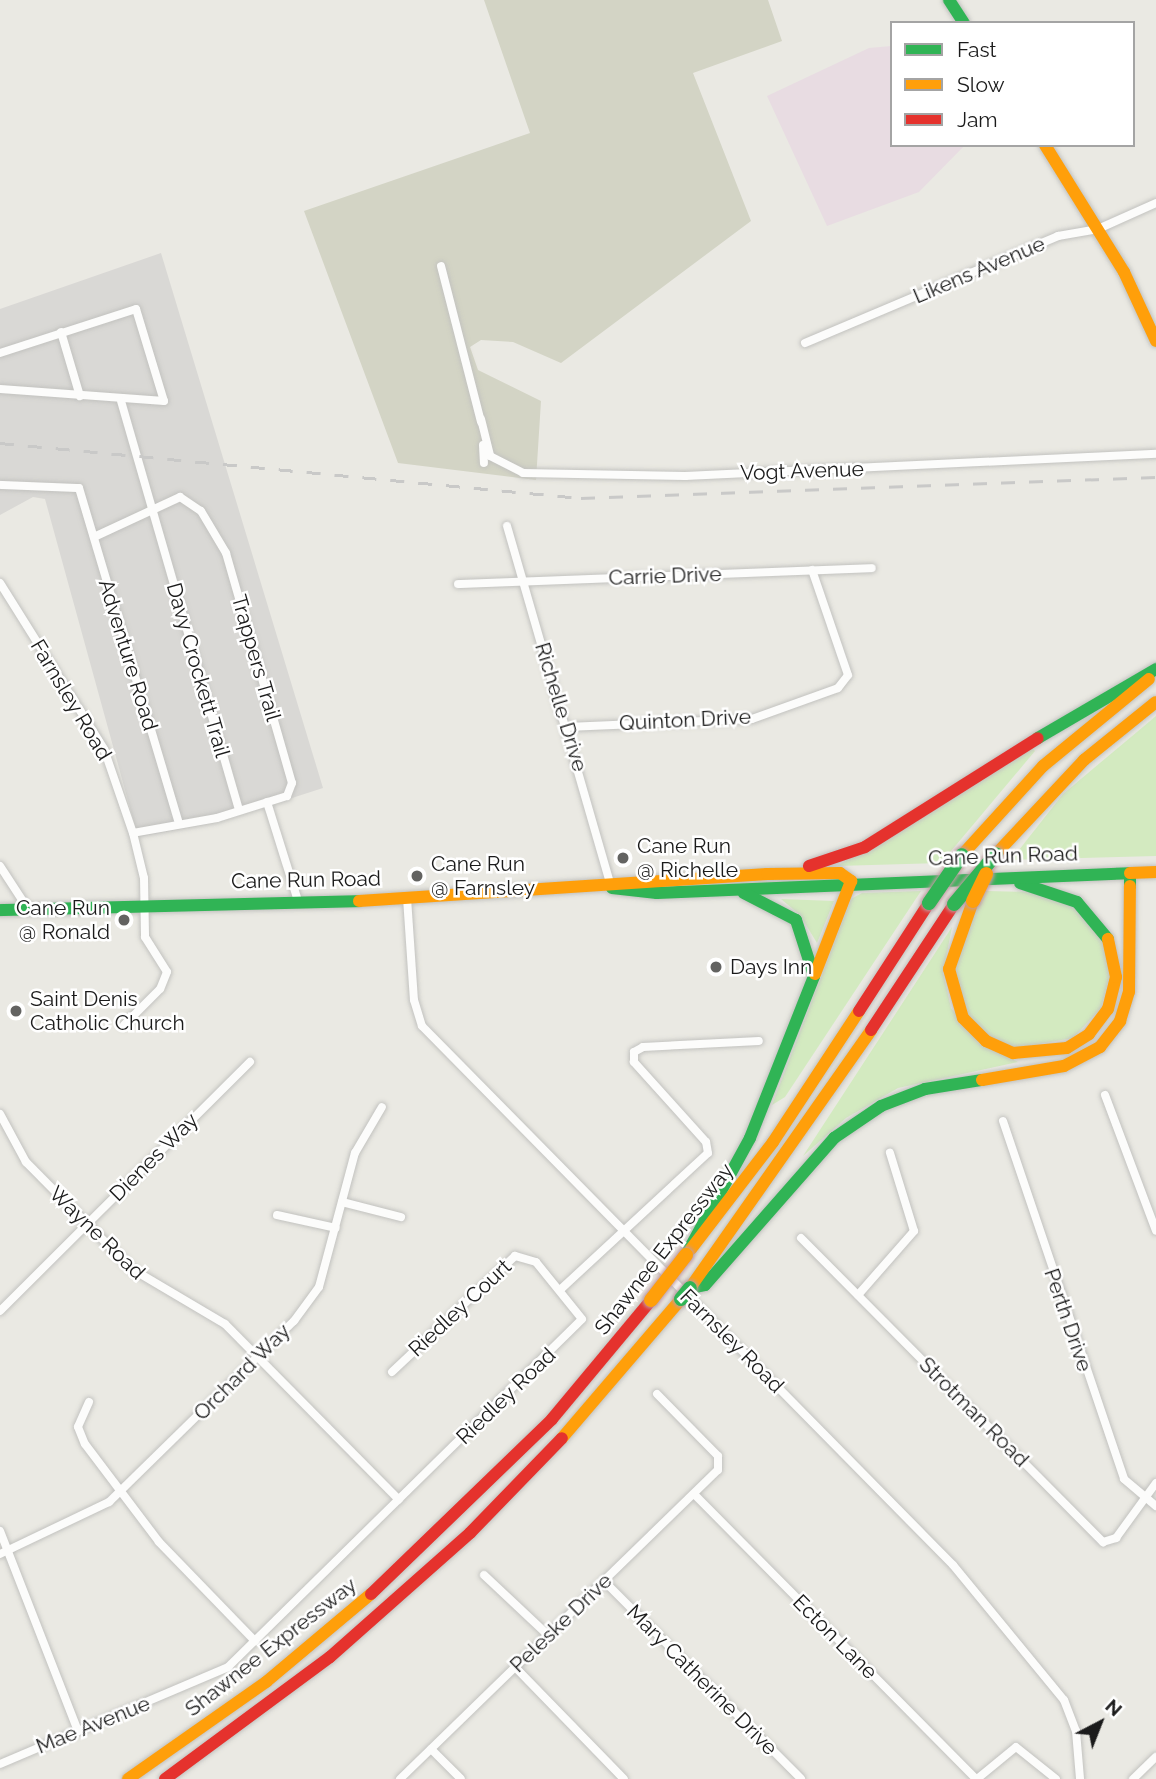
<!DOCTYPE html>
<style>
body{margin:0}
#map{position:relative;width:1156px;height:1779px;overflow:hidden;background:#eae9e3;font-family:Raleway,sans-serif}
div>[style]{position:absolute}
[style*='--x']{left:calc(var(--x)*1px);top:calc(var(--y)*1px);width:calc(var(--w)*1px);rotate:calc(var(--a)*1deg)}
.residential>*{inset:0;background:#d9d8d5}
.industrial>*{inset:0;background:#e8dce2}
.construction>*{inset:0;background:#d3d4c5}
.grass>*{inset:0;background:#d3eac0}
.roads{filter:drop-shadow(0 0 2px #c2c2bf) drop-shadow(0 0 2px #c2c2bf)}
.street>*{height:8px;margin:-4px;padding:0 4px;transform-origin:4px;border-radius:4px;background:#fcfcfb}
.fast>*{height:12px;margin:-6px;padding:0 6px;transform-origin:6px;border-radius:6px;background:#30b455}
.slow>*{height:12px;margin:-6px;padding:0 6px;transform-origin:6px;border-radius:6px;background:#ff9f0a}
.jam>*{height:12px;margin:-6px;padding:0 6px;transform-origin:6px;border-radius:6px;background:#e5322d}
.rail>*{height:2.5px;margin-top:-1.25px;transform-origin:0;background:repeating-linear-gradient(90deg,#c9c9c8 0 14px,transparent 0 28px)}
.bridges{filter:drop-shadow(0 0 2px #c09ba2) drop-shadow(0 0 2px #c09ba2)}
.fast-bridge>*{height:14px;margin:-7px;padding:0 7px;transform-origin:7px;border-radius:7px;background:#30b455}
.slow-bridge>*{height:14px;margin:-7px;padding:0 7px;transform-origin:7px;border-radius:7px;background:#ff9f0a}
.dots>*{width:19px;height:19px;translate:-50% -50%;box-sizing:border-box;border:4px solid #fff;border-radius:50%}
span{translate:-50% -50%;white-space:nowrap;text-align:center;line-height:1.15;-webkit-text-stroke:5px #fff;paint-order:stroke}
.street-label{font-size:21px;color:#1b1b1b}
.poi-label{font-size:21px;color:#1b1b1b}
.left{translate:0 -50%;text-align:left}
.right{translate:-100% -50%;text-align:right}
.legend{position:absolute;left:890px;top:21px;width:245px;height:126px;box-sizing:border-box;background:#fff;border:2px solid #a4a4a4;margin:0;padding:9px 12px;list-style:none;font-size:21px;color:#1b1b1b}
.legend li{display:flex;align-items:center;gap:14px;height:35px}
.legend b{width:35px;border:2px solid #a4a4a4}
.north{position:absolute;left:1065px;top:1688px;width:70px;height:70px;-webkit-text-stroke:5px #fff;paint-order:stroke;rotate:42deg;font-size:19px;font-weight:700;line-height:28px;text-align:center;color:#1b1b1b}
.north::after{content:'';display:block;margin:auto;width:24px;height:32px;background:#1b1b1b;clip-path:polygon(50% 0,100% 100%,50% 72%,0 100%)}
</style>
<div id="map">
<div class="residential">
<div style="clip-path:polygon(161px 253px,323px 788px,214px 823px,138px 837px,45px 499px,33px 497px,0 515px,0 309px)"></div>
</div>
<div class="industrial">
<div style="clip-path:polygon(892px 46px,892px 145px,965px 145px,919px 192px,827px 226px,767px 96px,869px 48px)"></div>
</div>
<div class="construction">
<div style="clip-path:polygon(484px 0,768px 0,782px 41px,693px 73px,751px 221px,561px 363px,513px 342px,481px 340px,470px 347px,478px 370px,541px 401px,536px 480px,398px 463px,304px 211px,530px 133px)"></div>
</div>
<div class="grass">
<div style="clip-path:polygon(1156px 716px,1156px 856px,1011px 860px,1063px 794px)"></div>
<div style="clip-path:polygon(1029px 745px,1035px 751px,941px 863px,837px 866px)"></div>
<div style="clip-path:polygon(921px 891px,785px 1097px,772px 1105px,851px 899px,862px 893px)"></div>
<div style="clip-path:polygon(985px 891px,1037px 892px,1079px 910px,1103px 941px,1110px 975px,1101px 1008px,1073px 1038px,1016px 1048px,987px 1035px,965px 1013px,954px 979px,957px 949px)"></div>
<div style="clip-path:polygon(781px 899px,834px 901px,817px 943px,800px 915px)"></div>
<div style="clip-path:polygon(952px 927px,943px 973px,951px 1008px,978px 1042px,1018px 1062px,898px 1088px,846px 1118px,803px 1156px)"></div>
</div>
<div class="roads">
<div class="street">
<div style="--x:441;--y:266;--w:161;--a:75.6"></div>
<div style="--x:61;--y:332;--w:67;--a:73.5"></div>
<div style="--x:805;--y:343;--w:275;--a:-22.9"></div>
<div style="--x:1058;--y:236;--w:41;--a:-9.9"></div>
<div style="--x:1098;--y:229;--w:64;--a:-24.1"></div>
<div style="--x:0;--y:353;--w:143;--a:-17.9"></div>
<div style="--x:136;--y:309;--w:96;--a:73.1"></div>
<div style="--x:164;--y:401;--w:164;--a:-175.8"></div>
<div style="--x:121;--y:401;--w:426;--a:73.9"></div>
<div style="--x:481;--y:419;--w:38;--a:76"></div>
<div style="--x:490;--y:456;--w:37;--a:27"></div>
<div style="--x:523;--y:473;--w:162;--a:1.1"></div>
<div style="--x:685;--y:476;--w:472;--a:-2.7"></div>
<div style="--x:483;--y:445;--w:18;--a:87"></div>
<div style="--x:0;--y:485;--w:79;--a:2.2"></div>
<div style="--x:79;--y:488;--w:347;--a:73.4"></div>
<div style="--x:507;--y:526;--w:375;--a:73.9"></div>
<div style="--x:94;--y:537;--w:95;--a:-24.9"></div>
<div style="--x:180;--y:497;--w:25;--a:34"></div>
<div style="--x:201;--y:511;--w:49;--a:59.2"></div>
<div style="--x:226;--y:553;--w:239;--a:74"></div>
<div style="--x:292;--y:783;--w:14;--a:111"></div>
<div style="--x:287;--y:796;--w:73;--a:162.6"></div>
<div style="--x:217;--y:818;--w:85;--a:169.9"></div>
<div style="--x:0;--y:583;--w:196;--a:57.9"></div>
<div style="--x:104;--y:749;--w:89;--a:71"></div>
<div style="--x:133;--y:833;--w:46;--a:76.3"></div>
<div style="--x:144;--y:878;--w:59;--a:89"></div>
<div style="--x:145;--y:937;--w:41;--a:57.8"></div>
<div style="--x:167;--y:972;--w:18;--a:112"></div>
<div style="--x:160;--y:989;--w:51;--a:135"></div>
<div style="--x:458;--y:584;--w:414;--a:-2.2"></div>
<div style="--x:567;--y:727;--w:185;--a:-2.5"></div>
<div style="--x:752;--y:719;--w:91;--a:-19.8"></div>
<div style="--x:838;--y:688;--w:16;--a:-52"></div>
<div style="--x:848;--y:675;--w:111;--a:-108.9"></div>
<div style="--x:267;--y:802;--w:104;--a:72.6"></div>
<div style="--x:0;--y:866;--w:51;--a:56.9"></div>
<div style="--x:407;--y:898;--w:102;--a:86.1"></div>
<div style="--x:414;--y:1000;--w:27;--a:73"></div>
<div style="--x:422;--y:1026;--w:757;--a:45.43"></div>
<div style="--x:953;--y:1565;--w:175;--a:50.6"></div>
<div style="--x:1064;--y:1700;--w:33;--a:69"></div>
<div style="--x:1076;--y:1731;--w:48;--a:85.2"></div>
<div style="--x:1105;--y:1095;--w:145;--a:69.4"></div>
<div style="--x:0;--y:1114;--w:55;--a:61.6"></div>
<div style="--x:26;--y:1162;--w:151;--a:45.3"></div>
<div style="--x:132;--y:1269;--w:108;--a:30.6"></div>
<div style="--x:225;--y:1324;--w:247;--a:45.3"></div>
<div style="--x:1003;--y:1121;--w:378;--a:71.3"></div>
<div style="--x:1124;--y:1479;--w:42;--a:40.2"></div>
<div style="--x:342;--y:1202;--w:61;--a:14.3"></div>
<div style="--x:277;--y:1215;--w:60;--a:12.4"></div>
<div style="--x:801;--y:1238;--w:429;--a:45.2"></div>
<div style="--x:1103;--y:1542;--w:14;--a:-17"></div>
<div style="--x:1116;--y:1538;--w:68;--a:-54"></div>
<div style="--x:561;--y:1289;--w:200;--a:-42.8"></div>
<div style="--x:708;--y:1153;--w:11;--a:-100"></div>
<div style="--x:706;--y:1142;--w:108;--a:-132"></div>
<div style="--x:634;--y:1062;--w:10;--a:-90"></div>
<div style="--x:634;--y:1052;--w:10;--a:-29"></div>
<div style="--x:643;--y:1047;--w:116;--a:-3"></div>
<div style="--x:858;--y:1295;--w:85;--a:-48.8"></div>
<div style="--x:914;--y:1231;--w:82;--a:-107.1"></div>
<div style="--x:0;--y:1311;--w:353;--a:-44.9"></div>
<div style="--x:89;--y:1402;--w:27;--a:114"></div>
<div style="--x:78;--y:1427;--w:18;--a:68"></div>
<div style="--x:85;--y:1444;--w:123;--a:52.9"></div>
<div style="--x:159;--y:1542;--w:138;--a:45.9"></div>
<div style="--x:694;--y:1494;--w:401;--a:45.3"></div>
<div style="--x:0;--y:1531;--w:215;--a:68.7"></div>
<div style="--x:0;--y:1554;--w:121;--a:-25.5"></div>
<div style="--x:109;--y:1502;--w:259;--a:-44.4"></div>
<div style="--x:294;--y:1321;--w:42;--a:-53.7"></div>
<div style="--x:319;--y:1287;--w:139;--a:-75"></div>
<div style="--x:355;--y:1153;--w:53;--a:-59.6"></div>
<div style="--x:484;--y:1575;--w:88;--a:43.2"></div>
<div style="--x:604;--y:1581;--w:279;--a:45.1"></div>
<div style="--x:515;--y:1667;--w:156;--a:45.8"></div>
<div style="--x:431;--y:1749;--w:42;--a:45"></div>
<div style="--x:0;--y:1764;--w:248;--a:-23"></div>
<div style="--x:228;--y:1667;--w:496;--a:-44.5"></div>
<div style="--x:582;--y:1319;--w:73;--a:-128.9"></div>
<div style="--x:536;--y:1262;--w:22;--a:-164"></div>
<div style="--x:515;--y:1256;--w:169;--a:136.7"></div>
<div style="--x:400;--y:1779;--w:443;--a:-44.2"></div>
<div style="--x:718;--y:1470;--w:14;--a:-90"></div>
<div style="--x:718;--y:1456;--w:87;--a:-134.5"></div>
<div style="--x:977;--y:1779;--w:50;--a:-39.4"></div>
<div style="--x:1016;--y:1747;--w:51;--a:38.7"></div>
<div style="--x:1133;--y:1779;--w:32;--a:-44"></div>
</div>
<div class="fast">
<div style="--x:949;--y:0;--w:27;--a:57"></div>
<div style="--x:1038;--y:738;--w:137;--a:-30.3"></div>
<div style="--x:1020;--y:883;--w:60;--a:18.4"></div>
<div style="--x:1077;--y:902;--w:48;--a:50"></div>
<div style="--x:612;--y:888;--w:45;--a:6.3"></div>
<div style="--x:657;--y:893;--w:473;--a:-2.4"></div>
<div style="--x:1130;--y:873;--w:13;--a:90"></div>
<div style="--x:0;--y:910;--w:359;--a:-1.4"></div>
<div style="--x:686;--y:1255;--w:133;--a:-61.3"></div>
<div style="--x:750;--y:1138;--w:174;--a:-68.4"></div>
<div style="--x:814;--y:976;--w:59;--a:-107.8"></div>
<div style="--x:796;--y:920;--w:59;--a:-152.6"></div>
<div style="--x:690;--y:1288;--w:15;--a:-11"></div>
<div style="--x:705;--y:1285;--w:196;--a:-48.7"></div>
<div style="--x:834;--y:1138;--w:57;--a:-34.2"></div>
<div style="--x:881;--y:1106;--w:47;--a:-21.1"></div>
<div style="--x:925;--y:1089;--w:58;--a:-9"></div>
</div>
<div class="slow">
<div style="--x:1045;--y:145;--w:150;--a:58.1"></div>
<div style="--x:1124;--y:272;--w:76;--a:65.1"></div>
<div style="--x:996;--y:854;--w:129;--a:-46.9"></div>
<div style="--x:1084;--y:760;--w:92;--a:-38.9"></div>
<div style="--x:962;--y:855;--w:120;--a:-47.7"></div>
<div style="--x:1043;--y:766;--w:137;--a:-39.4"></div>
<div style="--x:1130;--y:873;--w:26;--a:-2"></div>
<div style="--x:359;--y:901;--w:409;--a:-3.8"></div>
<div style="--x:767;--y:874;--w:73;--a:-0.8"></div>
<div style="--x:840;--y:873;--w:14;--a:36"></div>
<div style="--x:973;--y:901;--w:72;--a:109.4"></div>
<div style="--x:949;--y:969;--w:51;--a:74.1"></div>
<div style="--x:963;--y:1018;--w:33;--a:45"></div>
<div style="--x:986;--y:1041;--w:30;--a:24"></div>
<div style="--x:1013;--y:1053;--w:54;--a:-5.3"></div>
<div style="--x:1067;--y:1048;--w:26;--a:-32"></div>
<div style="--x:1089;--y:1034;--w:31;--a:-53"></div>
<div style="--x:1108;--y:1009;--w:33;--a:-76"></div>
<div style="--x:1116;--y:977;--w:39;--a:-102"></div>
<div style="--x:815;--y:974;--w:100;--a:-68.8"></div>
<div style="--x:982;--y:1080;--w:83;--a:-9.7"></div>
<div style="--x:1064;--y:1066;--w:41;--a:-27.8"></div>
<div style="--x:1100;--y:1047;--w:33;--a:-52"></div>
<div style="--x:1120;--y:1021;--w:30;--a:-73"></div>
<div style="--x:1129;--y:992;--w:106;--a:-89.5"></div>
<div style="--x:691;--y:1249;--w:135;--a:-52.5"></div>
<div style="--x:773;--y:1142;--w:157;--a:-56.7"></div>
<div style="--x:690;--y:1288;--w:315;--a:-54.9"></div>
<div style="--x:562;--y:1438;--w:183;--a:-49.4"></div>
<div style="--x:128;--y:1779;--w:169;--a:-35.1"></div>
<div style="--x:266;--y:1682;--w:137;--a:-40"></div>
</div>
<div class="jam">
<div style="--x:809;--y:866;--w:59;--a:-18.7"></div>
<div style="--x:865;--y:847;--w:204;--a:-32.2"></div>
<div style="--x:859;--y:1011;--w:129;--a:-57.1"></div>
<div style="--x:871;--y:1030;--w:151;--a:-56.6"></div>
<div style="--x:371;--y:1594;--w:252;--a:-44"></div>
<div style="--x:552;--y:1419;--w:155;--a:-50.2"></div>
<div style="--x:165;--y:1779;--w:205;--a:-36.5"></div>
<div style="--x:330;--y:1657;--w:187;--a:-41.5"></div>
<div style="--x:470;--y:1533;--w:132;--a:-45.9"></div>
</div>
</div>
<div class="rail">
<div style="--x:0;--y:443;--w:584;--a:5.41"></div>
<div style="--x:581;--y:498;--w:575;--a:-2.09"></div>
</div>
<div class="bridges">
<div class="fast-bridge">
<div style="--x:929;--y:903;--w:58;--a:-55.5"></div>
<div style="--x:954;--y:904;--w:65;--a:-50"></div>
<div style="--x:681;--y:1299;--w:14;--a:-51"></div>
</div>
<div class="slow-bridge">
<div style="--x:973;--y:901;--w:30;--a:-64"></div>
<div style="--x:651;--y:1300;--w:57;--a:-52.1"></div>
</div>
</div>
<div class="dots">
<div style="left:623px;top:858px;background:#636361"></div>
<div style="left:417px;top:876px;background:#636361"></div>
<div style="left:124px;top:920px;background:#636361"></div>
<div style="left:716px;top:967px;background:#636361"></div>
<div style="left:16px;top:1011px;background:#636361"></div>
</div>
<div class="street-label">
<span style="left:979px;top:270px;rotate:-23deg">Likens Avenue</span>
<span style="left:802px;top:471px;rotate:-2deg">Vogt Avenue</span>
<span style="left:665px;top:576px;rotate:-2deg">Carrie Drive</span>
<span style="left:128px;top:655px;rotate:73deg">Adventure Road</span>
<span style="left:256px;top:658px;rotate:74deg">Trappers Trail</span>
<span style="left:198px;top:670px;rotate:74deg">Davy Crockett Trail</span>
<span style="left:71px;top:700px;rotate:59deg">Farnsley Road</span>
<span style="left:561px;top:707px;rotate:73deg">Richelle Drive</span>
<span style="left:685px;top:720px;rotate:-3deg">Quinton Drive</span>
<span style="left:1003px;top:856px;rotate:-2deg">Cane Run Road</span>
<span style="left:306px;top:880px;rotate:-1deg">Cane Run Road</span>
<span style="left:154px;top:1157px;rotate:-45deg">Dienes Way</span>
<span style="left:97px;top:1233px;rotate:44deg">Wayne Road</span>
<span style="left:664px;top:1249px;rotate:-52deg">Shawnee Expressway</span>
<span style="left:460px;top:1308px;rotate:-43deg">Riedley Court</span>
<span style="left:1068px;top:1320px;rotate:71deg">Perth Drive</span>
<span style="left:732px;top:1341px;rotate:45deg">Farnsley Road</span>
<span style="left:242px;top:1372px;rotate:-45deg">Orchard Way</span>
<span style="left:506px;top:1396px;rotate:-44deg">Riedley Road</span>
<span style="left:974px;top:1412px;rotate:45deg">Strotman Road</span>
<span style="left:561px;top:1623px;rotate:-44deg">Peleske Drive</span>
<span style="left:835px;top:1637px;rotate:45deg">Ecton Lane</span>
<span style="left:271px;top:1647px;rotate:-38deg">Shawnee Expressway</span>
<span style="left:702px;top:1680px;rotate:45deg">Mary Catherine Drive</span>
<span style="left:93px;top:1725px;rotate:-22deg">Mae Avenue</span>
</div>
<div class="poi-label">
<span class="left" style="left:637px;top:858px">Cane Run<br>@ Richelle</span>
<span class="left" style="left:431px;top:876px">Cane Run<br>@ Farnsley</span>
<span class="right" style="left:110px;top:920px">Cane Run<br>@ Ronald</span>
<span class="left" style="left:730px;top:967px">Days Inn</span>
<span class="left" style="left:30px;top:1011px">Saint Denis<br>Catholic Church</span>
</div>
<ul class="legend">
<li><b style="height:9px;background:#30b455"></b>Fast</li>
<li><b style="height:9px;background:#ff9f0a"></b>Slow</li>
<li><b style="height:9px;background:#e5322d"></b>Jam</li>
</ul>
<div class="north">N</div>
</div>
